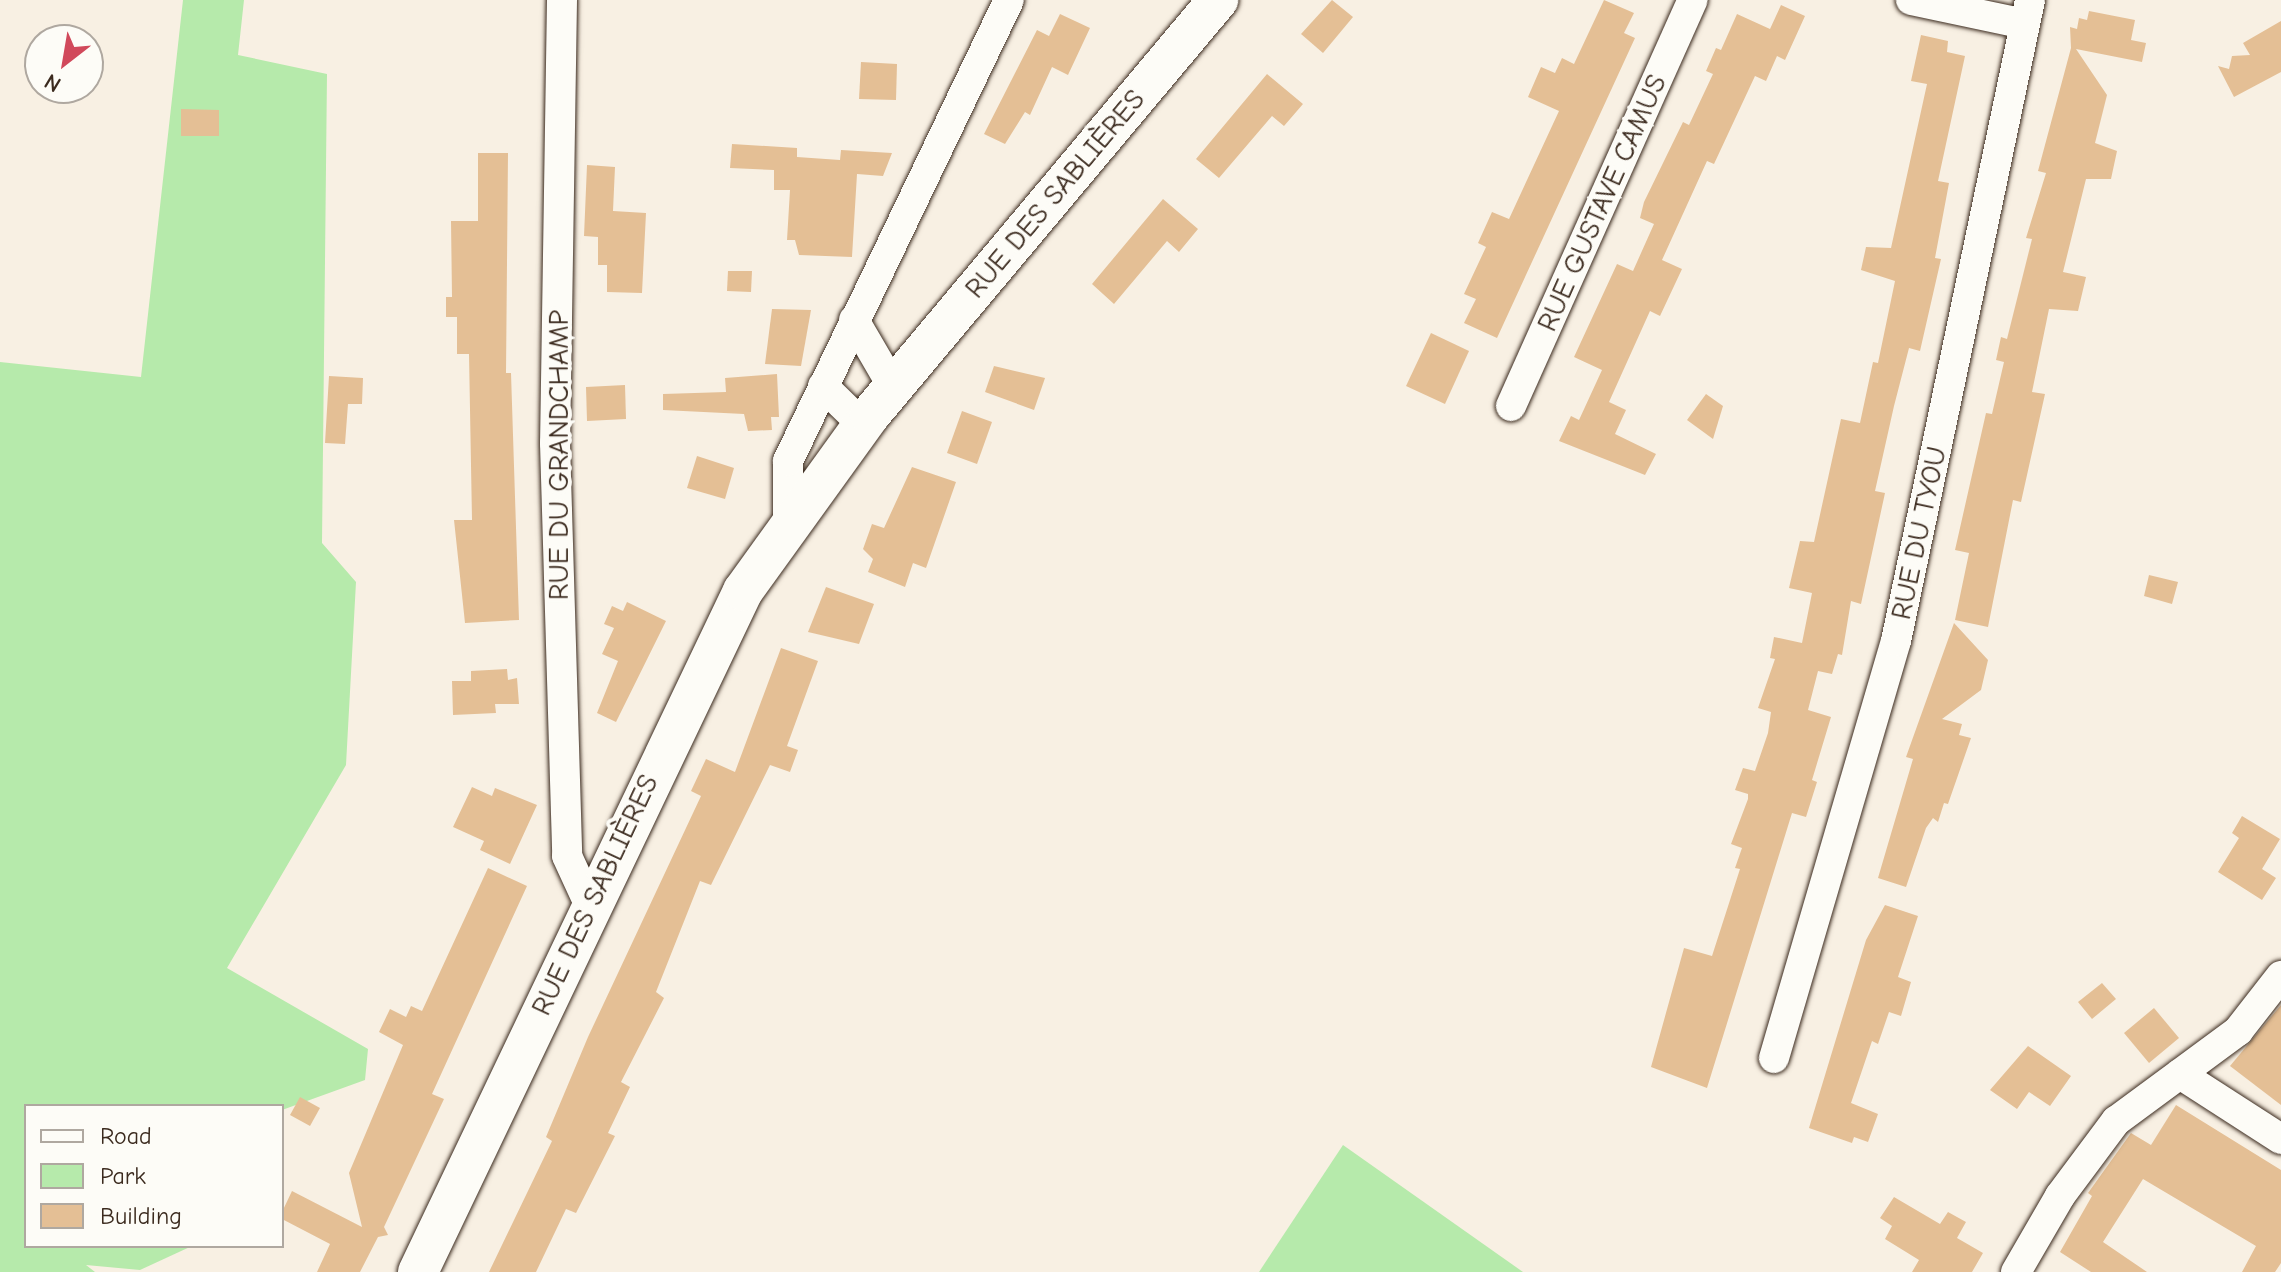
<!DOCTYPE html>
<meta charset="utf-8">
<style>
body{margin:0}
#map{position:relative;width:2281px;height:1272px;overflow:hidden;background:#f8f0e3;font-family:"Comic Neue",sans-serif}
div>[style]{position:absolute}
[style*='--x']{left:calc(var(--x)*1px);top:calc(var(--y)*1px);width:calc(var(--w)*1px);rotate:calc(var(--a)*1deg)}
.green>*{inset:0;background:#b6eaab}
.building>*{inset:0;background:#e4bf95}
.roads{filter:drop-shadow(0 0 2px #3b2a1e) drop-shadow(0 0 2px #3b2a1e)}
.minor>*{height:30px;margin:-15px;padding:0 15px;transform-origin:15px;border-radius:15px;background:#fdfcf7}
.major>*{height:40px;margin:-20px;padding:0 20px;transform-origin:20px;border-radius:20px;background:#fdfcf7}
span{translate:-50% -50%;white-space:nowrap;text-align:center;line-height:1.15;-webkit-text-stroke:8px #fdfcf7;paint-order:stroke}
.street-label{font-size:28px;color:#3b2a1e}
.legend{position:absolute;left:24px;top:1104px;width:260px;height:144px;box-sizing:border-box;background:#fdfcf7;border:2px solid #afa8a0;margin:0;padding:10px 14px;list-style:none;font-size:24px;color:#3b2a1e}
.legend li{display:flex;align-items:center;gap:16px;height:40px}
.legend b{width:40px;border:2px solid #afa8a0}
.north{position:absolute;left:24px;top:24px;width:80px;height:80px;box-sizing:border-box;background:#fdfcf7;border:2px solid #afa8a0;border-radius:50%;rotate:211deg;font-size:22px;font-weight:700;line-height:32px;text-align:center;color:#3b2a1e}
.north::after{content:'';display:block;margin:auto;width:28px;height:36px;background:#d1495b;clip-path:polygon(50% 0,100% 100%,50% 72%,0 100%)}
</style>
<div id="map">
<div class="green">
<div style="clip-path:polygon(183px 0,244px 0,238px 55px,327px 74px,322px 543px,356px 582px,346px 765px,227px 968px,368px 1049px,365px 1080px,282px 1110px,26px 1106px,26px 1246px,192px 1246px,140px 1270px,86px 1265px,95px 1272px,0 1272px,0 362px,141px 377px)"></div>
<div style="clip-path:polygon(1343px 1145px,1523px 1272px,1259px 1272px)"></div>
</div>
<div class="building">
<div style="clip-path:polygon(1332px 0,1353px 17px,1323px 53px,1301px 34px)"></div>
<div style="clip-path:polygon(1604px 0,1634px 13px,1624px 33px,1635px 38px,1497px 338px,1464px 323px,1476px 299px,1464px 294px,1486px 247px,1478px 243px,1492px 212px,1509px 219px,1559px 111px,1528px 97px,1541px 67px,1555px 73px,1562px 58px,1574px 64px)"></div>
<div style="clip-path:polygon(1781px 5px,1805px 16px,1785px 60px,1777px 56px,1766px 81px,1755px 76px,1714px 164px,1707px 161px,1662px 260px,1682px 269px,1660px 316px,1650px 311px,1609px 402px,1626px 410px,1615px 434px,1656px 454px,1645px 475px,1559px 441px,1571px 416px,1579px 420px,1602px 370px,1574px 357px,1617px 264px,1633px 271px,1654px 224px,1640px 218px,1644px 202px,1683px 122px,1689px 125px,1713px 74px,1706px 71px,1716px 48px,1721px 50px,1737px 14px,1770px 29px)"></div>
<div style="clip-path:polygon(2089px 11px,2135px 20px,2131px 40px,2146px 43px,2142px 62px,2076px 49px,2107px 95px,2095px 143px,2117px 151px,2111px 179px,2086px 179px,2063px 272px,2086px 277px,2078px 311px,2049px 309px,2032px 392px,2045px 394px,2021px 502px,2013px 500px,1988px 627px,1955px 620px,1969px 553px,1955px 550px,1986px 413px,1992px 414px,2004px 362px,1996px 360px,2001px 337px,2007px 339px,2032px 239px,2026px 238px,2046px 173px,2038px 171px,2071px 48px,2070px 27px,2077px 29px,2079px 18px,2087px 20px)"></div>
<div style="clip-path:polygon(1060px 14px,1090px 28px,1068px 75px,1052px 67px,1030px 115px,1025px 112px,1005px 144px,984px 134px,1037px 30px,1049px 36px)"></div>
<div style="clip-path:polygon(2281px 21px,2281px 72px,2234px 97px,2218px 66px,2229px 69px,2232px 56px,2250px 55px,2243px 43px)"></div>
<div style="clip-path:polygon(1921px 35px,1948px 41px,1947px 52px,1965px 56px,1938px 181px,1949px 183px,1935px 258px,1941px 259px,1920px 351px,1909px 348px,1894px 406px,1875px 491px,1885px 493px,1861px 604px,1851px 601px,1842px 655px,1838px 654px,1832px 674px,1818px 671px,1808px 710px,1831px 717px,1812px 780px,1817px 782px,1806px 817px,1792px 813px,1707px 1088px,1651px 1067px,1684px 948px,1712px 956px,1740px 869px,1735px 868px,1742px 848px,1731px 844px,1748px 799px,1748px 794px,1735px 790px,1743px 768px,1755px 771px,1768px 733px,1771px 712px,1758px 708px,1775px 659px,1770px 658px,1774px 637px,1802px 643px,1812px 593px,1789px 588px,1800px 541px,1814px 542px,1841px 419px,1860px 423px,1873px 362px,1878px 363px,1895px 281px,1861px 270px,1866px 247px,1891px 248px,1927px 84px,1911px 81px)"></div>
<div style="clip-path:polygon(861px 62px,897px 64px,896px 100px,859px 99px)"></div>
<div style="clip-path:polygon(1267px 74px,1303px 104px,1284px 126px,1272px 116px,1219px 178px,1196px 159px)"></div>
<div style="clip-path:polygon(181px 109px,219px 110px,219px 136px,181px 136px)"></div>
<div style="clip-path:polygon(732px 144px,797px 148px,797px 157px,840px 160px,841px 150px,892px 153px,883px 176px,857px 174px,852px 257px,799px 255px,795px 240px,787px 240px,790px 190px,774px 190px,774px 170px,730px 168px)"></div>
<div style="clip-path:polygon(478px 153px,508px 153px,506px 373px,511px 373px,519px 620px,465px 623px,454px 520px,472px 520px,469px 354px,457px 354px,457px 317px,446px 317px,446px 297px,452px 297px,451px 221px,478px 221px)"></div>
<div style="clip-path:polygon(587px 165px,615px 167px,613px 211px,646px 213px,642px 293px,607px 292px,607px 265px,598px 265px,598px 237px,584px 236px)"></div>
<div style="clip-path:polygon(1163px 199px,1198px 229px,1179px 252px,1167px 241px,1114px 304px,1092px 284px)"></div>
<div style="clip-path:polygon(728px 271px,752px 271px,751px 292px,727px 291px)"></div>
<div style="clip-path:polygon(772px 309px,811px 310px,801px 366px,765px 364px)"></div>
<div style="clip-path:polygon(1431px 333px,1469px 351px,1445px 404px,1406px 386px)"></div>
<div style="clip-path:polygon(994px 366px,1045px 378px,1034px 410px,985px 392px)"></div>
<div style="clip-path:polygon(777px 374px,779px 417px,771px 417px,772px 430px,748px 431px,744px 414px,663px 410px,663px 394px,726px 392px,725px 378px)"></div>
<div style="clip-path:polygon(329px 376px,363px 378px,362px 404px,348px 404px,345px 444px,325px 443px)"></div>
<div style="clip-path:polygon(625px 385px,626px 419px,587px 421px,586px 387px)"></div>
<div style="clip-path:polygon(1706px 394px,1723px 406px,1713px 439px,1687px 420px)"></div>
<div style="clip-path:polygon(962px 411px,992px 422px,977px 464px,947px 453px)"></div>
<div style="clip-path:polygon(697px 456px,734px 468px,725px 499px,687px 488px)"></div>
<div style="clip-path:polygon(912px 467px,956px 482px,926px 568px,913px 563px,905px 587px,868px 572px,873px 559px,863px 549px,872px 524px,884px 528px)"></div>
<div style="clip-path:polygon(2149px 575px,2178px 582px,2172px 604px,2144px 596px)"></div>
<div style="clip-path:polygon(826px 587px,874px 604px,859px 644px,808px 632px)"></div>
<div style="clip-path:polygon(627px 602px,666px 621px,616px 722px,597px 713px,618px 661px,602px 654px,614px 628px,604px 624px,612px 606px,623px 611px)"></div>
<div style="clip-path:polygon(1954px 623px,1988px 660px,1981px 690px,1942px 719px,1962px 724px,1959px 735px,1971px 738px,1948px 804px,1944px 803px,1938px 822px,1933px 818px,1926px 828px,1906px 887px,1878px 878px,1913px 759px,1906px 757px)"></div>
<div style="clip-path:polygon(781px 648px,818px 661px,787px 746px,798px 750px,790px 772px,770px 765px,711px 885px,700px 881px,656px 992px,664px 998px,621px 1082px,630px 1087px,608px 1133px,615px 1136px,576px 1213px,566px 1209px,536px 1272px,489px 1272px,552px 1141px,546px 1137px,588px 1037px,701px 796px,691px 791px,706px 759px,735px 772px)"></div>
<div style="clip-path:polygon(507px 669px,508px 680px,517px 678px,519px 704px,495px 704px,496px 713px,453px 715px,452px 681px,471px 681px,471px 671px)"></div>
<div style="clip-path:polygon(472px 787px,492px 796px,495px 788px,537px 805px,510px 864px,480px 850px,484px 841px,453px 827px)"></div>
<div style="clip-path:polygon(2242px 816px,2280px 839px,2262px 869px,2276px 878px,2262px 900px,2218px 872px,2239px 838px,2232px 833px)"></div>
<div style="clip-path:polygon(488px 868px,527px 886px,432px 1094px,444px 1099px,384px 1227px,388px 1235px,378px 1237px,360px 1272px,317px 1272px,330px 1244px,282px 1219px,282px 1212px,292px 1191px,362px 1227px,349px 1173px,403px 1045px,379px 1032px,390px 1009px,406px 1017px,411px 1006px,422px 1011px)"></div>
<div style="clip-path:polygon(1885px 905px,1918px 916px,1898px 977px,1911px 982px,1901px 1016px,1889px 1012px,1878px 1044px,1872px 1041px,1851px 1103px,1878px 1114px,1868px 1142px,1854px 1137px,1852px 1143px,1809px 1128px,1866px 940px)"></div>
<div style="clip-path:polygon(2102px 983px,2116px 999px,2092px 1019px,2078px 1002px)"></div>
<div style="clip-path:polygon(2281px 1005px,2281px 1105px,2230px 1066px)"></div>
<div style="clip-path:polygon(2154px 1008px,2179px 1038px,2149px 1063px,2124px 1033px)"></div>
<div style="clip-path:polygon(2028px 1046px,2071px 1076px,2050px 1106px,2029px 1092px,2017px 1109px,1990px 1090px)"></div>
<div style="clip-path:polygon(300px 1097px,320px 1108px,310px 1126px,290px 1115px)"></div>
<div style="clip-path:polygon(2176px 1105px,2281px 1170px,2281px 1263px,2275px 1272px,2242px 1272px,2256px 1246px,2143px 1179px,2103px 1242px,2147px 1272px,2091px 1272px,2060px 1252px,2092px 1196px,2088px 1193px,2131px 1133px,2151px 1145px)"></div>
<div style="clip-path:polygon(1894px 1197px,1940px 1224px,1948px 1212px,1966px 1222px,1957px 1238px,1983px 1253px,1972px 1272px,1912px 1272px,1919px 1260px,1885px 1239px,1892px 1226px,1880px 1218px)"></div>
</div>
<div class="roads">
<div class="minor">
<div style="--x:562;--y:0;--w:443;--a:90.9"></div>
<div style="--x:555;--y:443;--w:413;--a:88.3"></div>
<div style="--x:567;--y:856;--w:55;--a:65.3"></div>
<div style="--x:1911;--y:0;--w:116;--a:11.9"></div>
<div style="--x:854;--y:320;--w:78;--a:59.8"></div>
<div style="--x:823;--y:386;--w:56;--a:44.3"></div>
<div style="--x:1511;--y:406;--w:445;--a:-65.9"></div>
<div style="--x:788;--y:528;--w:67;--a:-90"></div>
<div style="--x:788;--y:461;--w:511;--a:-64.39"></div>
<div style="--x:1774;--y:1058;--w:434;--a:-73.7"></div>
<div style="--x:1896;--y:641;--w:655;--a:-78.19"></div>
<div style="--x:2180;--y:1074;--w:120;--a:32.8"></div>
<div style="--x:2016;--y:1272;--w:88;--a:-59.9"></div>
<div style="--x:2060;--y:1196;--w:94;--a:-53.3"></div>
<div style="--x:2116;--y:1121;--w:152;--a:-36.4"></div>
<div style="--x:2238;--y:1031;--w:70;--a:-52"></div>
</div>
<div class="major">
<div style="--x:418;--y:1272;--w:755;--a:-64.49"></div>
<div style="--x:743;--y:591;--w:217;--a:-54.2"></div>
<div style="--x:870;--y:415;--w:542;--a:-50.02"></div>
</div>
</div>
<div class="street-label">
<span style="left:1055px;top:194px;rotate:-50deg">RUE DES SABLIÈRES</span>
<span style="left:1602px;top:203px;rotate:-66deg">RUE GUSTAVE CAMUS</span>
<span style="left:559px;top:455px;rotate:-90deg">RUE DU GRANDCHAMP</span>
<span style="left:1919px;top:533px;rotate:-78deg">RUE DU TYOU</span>
<span style="left:595px;top:895px;rotate:-65deg">RUE DES SABLIÈRES</span>
</div>
<ul class="legend">
<li><b style="height:10px;background:#fdfcf7"></b>Road</li>
<li><b style="height:22px;background:#b6eaab"></b>Park</li>
<li><b style="height:22px;background:#e4bf95"></b>Building</li>
</ul>
<div class="north">N</div>
</div>
